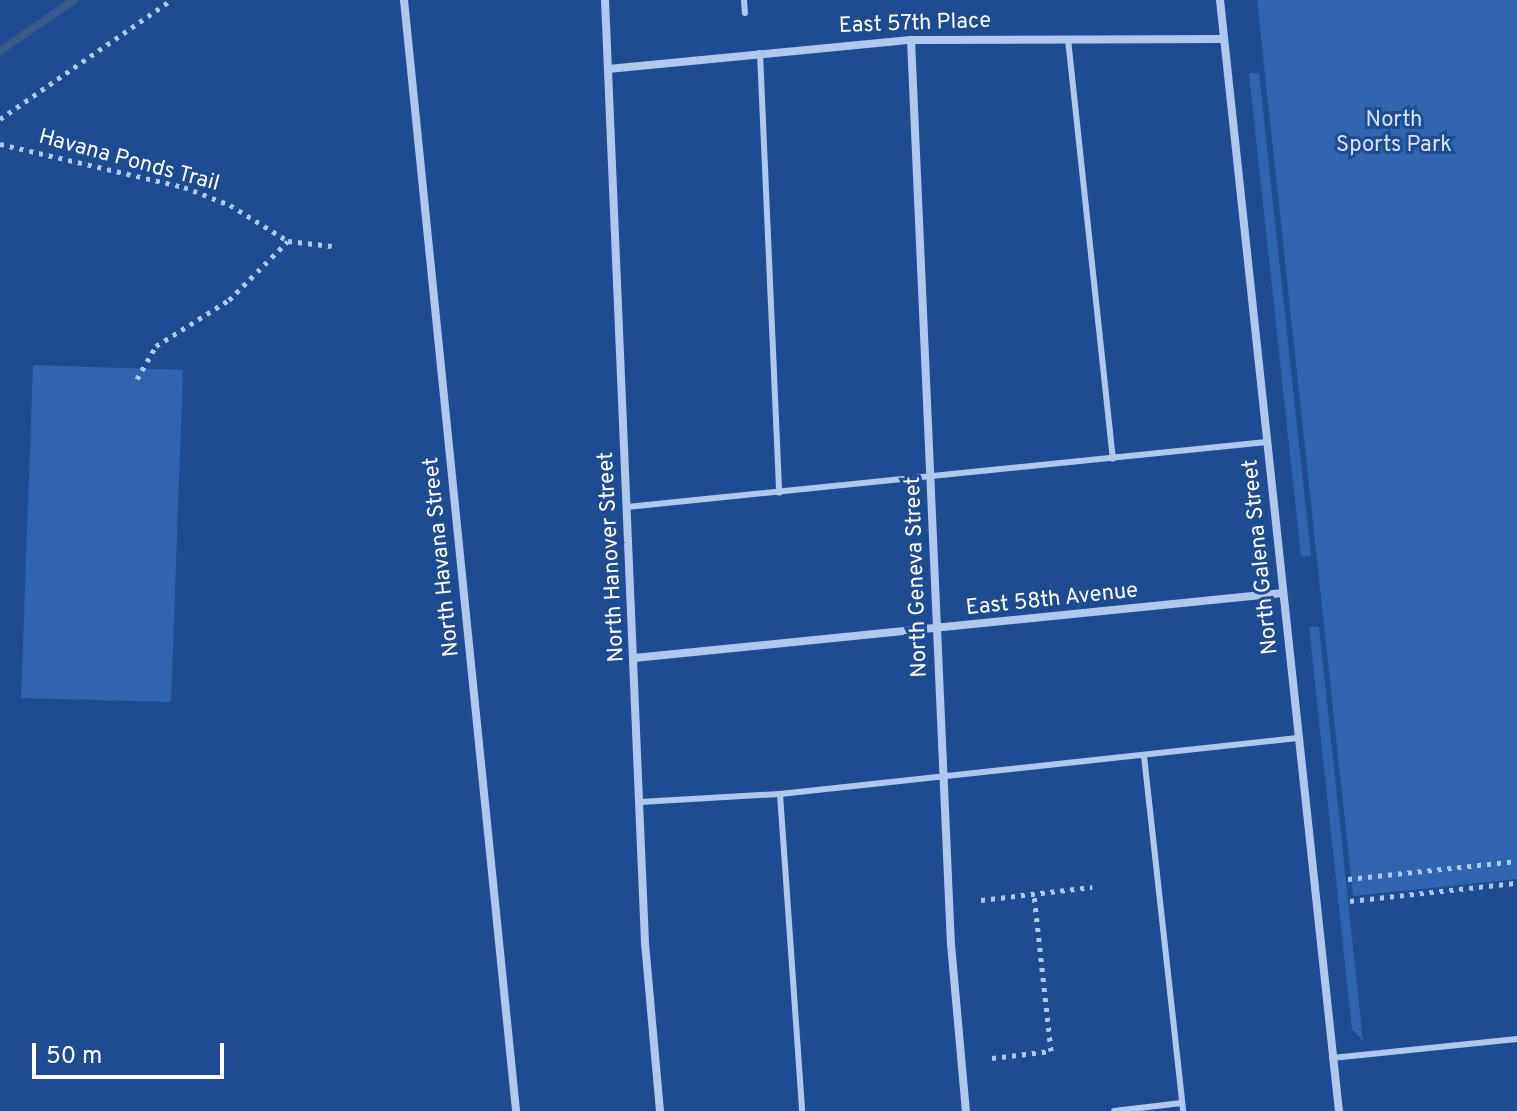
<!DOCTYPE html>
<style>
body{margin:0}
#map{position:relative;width:1517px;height:1111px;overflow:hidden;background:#1e4b92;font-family:Overpass,sans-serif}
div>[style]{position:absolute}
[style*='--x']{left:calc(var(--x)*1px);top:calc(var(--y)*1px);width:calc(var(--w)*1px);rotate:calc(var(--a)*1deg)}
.green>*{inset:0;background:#3164b0}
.stream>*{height:8px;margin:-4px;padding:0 4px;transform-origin:4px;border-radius:4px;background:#395a8d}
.path>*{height:5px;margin-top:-2.5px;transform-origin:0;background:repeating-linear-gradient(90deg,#afc9ee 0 4px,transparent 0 10px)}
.service>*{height:6px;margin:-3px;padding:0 3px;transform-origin:3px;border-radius:3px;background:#afc9ee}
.minor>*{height:8px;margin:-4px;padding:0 4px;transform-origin:4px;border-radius:4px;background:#afc9ee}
span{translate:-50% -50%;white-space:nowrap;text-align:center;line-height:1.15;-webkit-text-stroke:6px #1e4b92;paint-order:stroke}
.street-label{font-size:22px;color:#fff}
.park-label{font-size:22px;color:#d5e4fa}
.scale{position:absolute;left:32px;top:1043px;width:192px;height:36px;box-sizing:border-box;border:4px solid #fff;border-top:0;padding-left:10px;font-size:24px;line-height:28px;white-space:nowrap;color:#fff;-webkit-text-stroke:6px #1e4b92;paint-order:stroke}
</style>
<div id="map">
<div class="green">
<div style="clip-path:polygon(1257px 0,1517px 0,1517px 879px,1353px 896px)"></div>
<div style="clip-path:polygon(1249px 73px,1259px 73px,1311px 556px,1301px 557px)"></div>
<div style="clip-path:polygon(33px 365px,183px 370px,171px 702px,21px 698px)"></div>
<div style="clip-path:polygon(1309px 627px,1319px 627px,1363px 1041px,1352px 1029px)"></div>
</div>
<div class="stream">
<div style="--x:0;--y:51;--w:90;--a:-34.6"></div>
</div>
<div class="path">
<div style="--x:0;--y:119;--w:208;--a:-34.8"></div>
<div style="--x:0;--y:144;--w:189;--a:13.2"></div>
<div style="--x:184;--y:187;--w:49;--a:21.4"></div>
<div style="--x:230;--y:205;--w:68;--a:31.8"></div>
<div style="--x:288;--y:241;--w:44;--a:6.5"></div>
<div style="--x:137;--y:379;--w:38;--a:-60"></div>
<div style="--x:156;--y:346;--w:86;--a:-32.2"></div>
<div style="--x:229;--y:300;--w:83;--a:-45"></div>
<div style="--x:1348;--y:879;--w:170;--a:-6.1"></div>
<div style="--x:981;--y:900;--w:112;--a:-6.7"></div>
<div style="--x:1350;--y:901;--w:168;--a:-6.2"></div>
<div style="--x:992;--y:1058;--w:59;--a:-6.8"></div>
<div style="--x:1051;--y:1051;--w:158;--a:-96.2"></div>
</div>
<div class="service">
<div style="--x:744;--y:0;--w:13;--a:86"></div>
<div style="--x:1068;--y:39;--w:422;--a:83.9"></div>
<div style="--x:760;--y:53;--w:440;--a:87.5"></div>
<div style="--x:627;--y:507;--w:643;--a:-5.8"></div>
<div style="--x:1144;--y:756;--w:357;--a:83.7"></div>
<div style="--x:780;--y:794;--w:318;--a:86"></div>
<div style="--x:640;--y:802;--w:140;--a:-3.3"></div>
<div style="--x:780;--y:794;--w:521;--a:-6.17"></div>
<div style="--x:1332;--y:1058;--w:186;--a:-5.9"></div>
<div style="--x:1114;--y:1111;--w:68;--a:-6.7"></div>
</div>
<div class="minor">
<div style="--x:404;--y:0;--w:1117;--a:84.24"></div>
<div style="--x:605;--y:0;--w:944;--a:87.57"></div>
<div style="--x:645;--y:943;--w:169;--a:84.9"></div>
<div style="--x:1220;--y:0;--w:1117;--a:83.89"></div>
<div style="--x:911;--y:40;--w:905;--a:87.47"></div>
<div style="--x:951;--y:944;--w:168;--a:84.9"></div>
<div style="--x:608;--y:69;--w:304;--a:-5.5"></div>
<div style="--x:911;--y:40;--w:313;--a:-0.2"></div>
<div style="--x:634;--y:658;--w:652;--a:-5.72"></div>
</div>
<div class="street-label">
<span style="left:915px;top:24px;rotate:-2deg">East 57th Place</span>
<span style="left:129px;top:161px;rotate:15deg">Havana Ponds Trail</span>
<span style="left:442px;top:557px;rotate:-96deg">North Havana Street</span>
<span style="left:612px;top:557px;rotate:-93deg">North Hanover Street</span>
<span style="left:1261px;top:557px;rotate:-96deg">North Galena Street</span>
<span style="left:917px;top:577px;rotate:-92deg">North Geneva Street</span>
<span style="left:1052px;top:600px;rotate:-6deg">East 58th Avenue</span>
</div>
<div class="park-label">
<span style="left:1394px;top:133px">North<br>Sports Park</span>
</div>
<div class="scale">50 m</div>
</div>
